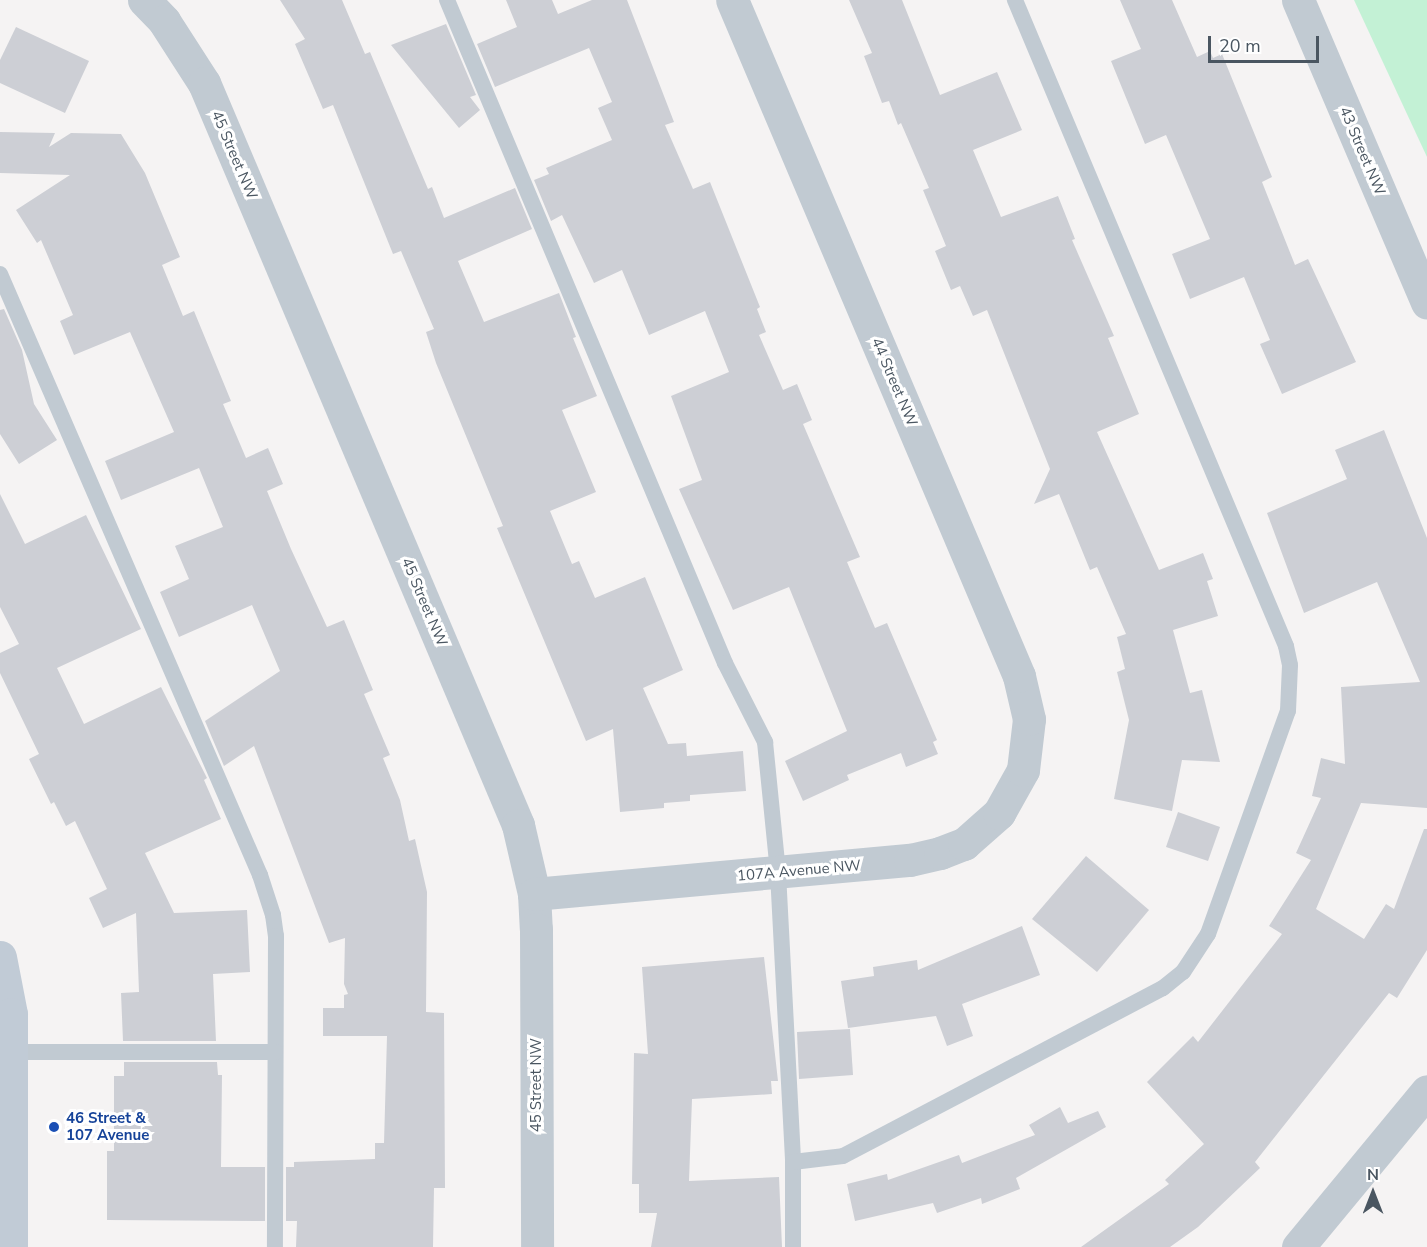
<!DOCTYPE html>
<style>
body{margin:0}
#map{position:relative;width:1427px;height:1247px;overflow:hidden;background:#f5f3f3;font-family:"Nunito Sans",sans-serif}
div>[style]{position:absolute}
[style*='--x']{left:calc(var(--x)*1px);top:calc(var(--y)*1px);width:calc(var(--w)*1px);rotate:calc(var(--a)*1deg)}
.green>*{inset:0;background:#c3f1d5}
.building>*{inset:0;background:#cdcfd5}
.lane>*{height:16px;margin:-8px;padding:0 8px;transform-origin:8px;border-radius:8px;background:#c1cad2}
.street>*{height:33px;margin:-16.5px;padding:0 16.5px;transform-origin:16.5px;border-radius:16.5px;background:#c1cad2}
.secondary>*{height:33px;margin:-16.5px;padding:0 16.5px;transform-origin:16.5px;border-radius:16.5px;background:#c1cbd6}
.dots>*{width:16px;height:16px;translate:-50% -50%;box-sizing:border-box;border:3px solid #fff;border-radius:50%}
span{translate:-50% -50%;white-space:nowrap;text-align:center;line-height:1.15;-webkit-text-stroke:6px #fff;paint-order:stroke}
.street-label{font-size:15px;color:#4a5661}
.transit-label{font-size:15px;color:#164399;font-weight:700}
.left{translate:0 -50%;text-align:left}
.north{position:absolute;left:1343px;top:1163px;width:60px;height:60px;-webkit-text-stroke:4px #fff;paint-order:stroke;rotate:0deg;font-size:16px;font-weight:700;line-height:24px;text-align:center;color:#4a5661}
.north::after{content:'';display:block;margin:auto;width:21px;height:27px;background:#4a5661;clip-path:polygon(50% 0,100% 100%,50% 72%,0 100%)}
.scale{position:absolute;left:1208px;top:36px;width:111px;height:27px;box-sizing:border-box;border:3px solid #4a5661;border-top:0;padding-left:8px;font-size:18px;line-height:21px;white-space:nowrap;color:#4a5661;-webkit-text-stroke:4px #fff;paint-order:stroke}
</style>
<div id="map">
<div class="green">
<div style="clip-path:polygon(1354px 0,1427px 0,1427px 157px)"></div>
</div>
<div class="building">
<div style="clip-path:polygon(280px 0,342px 0,365px 54px,370px 52px,428px 189px,432px 187px,444px 218px,515px 188px,532px 229px,458px 261px,484px 322px,559px 293px,576px 337px,573px 338px,597px 396px,562px 410px,596px 492px,550px 511px,572px 564px,579px 561px,595px 598px,645px 577px,683px 670px,643px 688px,668px 744px,686px 743px,687px 756px,743px 751px,746px 791px,690px 795px,690px 801px,664px 803px,664px 808px,620px 812px,613px 729px,586px 741px,497px 528px,503px 526px,436px 363px,426px 332px,434px 329px,401px 251px,393px 254px,333px 105px,323px 109px,295px 44px,305px 39px)"></div>
<div style="clip-path:polygon(506px 0,552px 0,558px 14px,592px 0,627px 0,674px 122px,665px 125px,693px 189px,710px 182px,760px 307px,757px 309px,766px 332px,759px 335px,783px 390px,797px 384px,812px 420px,803px 424px,860px 557px,847px 562px,875px 628px,887px 623px,937px 740px,933px 742px,938px 754px,906px 767px,901px 753px,847px 775px,849px 780px,803px 801px,785px 761px,847px 731px,789px 587px,733px 610px,679px 489px,702px 480px,671px 396px,729px 372px,705px 311px,649px 335px,622px 270px,594px 283px,562px 215px,551px 221px,534px 180px,549px 174px,546px 168px,612px 140px,598px 108px,612px 102px,589px 48px,495px 87px,477px 44px,517px 27px)"></div>
<div style="clip-path:polygon(849px 0,902px 0,940px 95px,997px 72px,1022px 130px,973px 150px,1001px 217px,1058px 196px,1075px 239px,1072px 240px,1114px 336px,1108px 338px,1139px 414px,1097px 432px,1159px 570px,1203px 553px,1213px 579px,1207px 581px,1218px 616px,1173px 630px,1190px 693px,1202px 690px,1220px 762px,1182px 760px,1172px 811px,1114px 799px,1129px 720px,1117px 672px,1125px 669px,1117px 637px,1126px 634px,1097px 567px,1090px 570px,1059px 494px,1034px 504px,1050px 469px,987px 310px,973px 316px,960px 286px,951px 290px,935px 251px,946px 246px,923px 190px,929px 188px,901px 123px,898px 125px,889px 101px,882px 103px,864px 56px,872px 53px)"></div>
<div style="clip-path:polygon(1120px 0,1172px 0,1197px 57px,1210px 51px,1213px 58px,1222px 54px,1272px 177px,1262px 182px,1295px 265px,1308px 259px,1356px 362px,1282px 394px,1260px 344px,1270px 340px,1244px 277px,1190px 299px,1172px 254px,1210px 239px,1166px 135px,1145px 144px,1111px 61px,1141px 49px)"></div>
<div style="clip-path:polygon(446px 24px,476px 95px,470px 97px,480px 110px,459px 128px,391px 45px)"></div>
<div style="clip-path:polygon(16px 27px,89px 61px,65px 113px,0 83px,0 60px)"></div>
<div style="clip-path:polygon(0 132px,55px 133px,49px 147px,71px 133px,121px 134px,145px 173px,180px 257px,162px 265px,183px 316px,194px 311px,231px 401px,223px 404px,246px 458px,268px 448px,283px 484px,267px 491px,291px 549px,327px 627px,344px 620px,373px 690px,364px 694px,390px 755px,383px 758px,400px 800px,409px 841px,415px 839px,427px 892px,426px 1012px,444px 1013px,445px 1188px,434px 1188px,433px 1247px,296px 1247px,297px 1221px,286px 1221px,286px 1167px,294px 1167px,294px 1162px,375px 1159px,375px 1143px,384px 1143px,387px 1036px,323px 1036px,323px 1008px,344px 1008px,344px 995px,348px 994px,344px 984px,345px 938px,329px 943px,254px 746px,224px 766px,205px 721px,280px 671px,252px 605px,179px 637px,160px 592px,189px 579px,175px 546px,223px 527px,199px 468px,121px 500px,105px 461px,174px 432px,130px 332px,74px 355px,60px 321px,73px 315px,41px 240px,37px 243px,16px 210px,70px 175px,0 173px)"></div>
<div style="clip-path:polygon(4px 309px,22px 350px,34px 404px,57px 440px,19px 464px,0 434px,0 310px)"></div>
<div style="clip-path:polygon(1384px 430px,1427px 538px,1427px 808px,1361px 803px,1316px 909px,1364px 939px,1386px 904px,1394px 909px,1424px 829px,1427px 829px,1427px 950px,1397px 998px,1389px 993px,1255px 1162px,1260px 1168px,1198px 1227px,1170px 1247px,1081px 1247px,1169px 1184px,1165px 1180px,1204px 1144px,1147px 1082px,1193px 1036px,1198px 1042px,1282px 934px,1269px 926px,1311px 860px,1296px 853px,1321px 798px,1312px 796px,1321px 758px,1345px 764px,1341px 687px,1420px 682px,1377px 582px,1304px 613px,1267px 513px,1347px 479px,1335px 450px)"></div>
<div style="clip-path:polygon(0 494px,25px 544px,86px 515px,141px 629px,57px 668px,84px 724px,161px 687px,207px 778px,204px 780px,221px 819px,145px 853px,174px 913px,247px 910px,250px 972px,213px 974px,216px 1041px,123px 1041px,121px 993px,139px 992px,136px 913px,103px 928px,89px 898px,107px 889px,75px 821px,66px 826px,54px 802px,51px 804px,29px 759px,39px 754px,0 673px,0 653px,19px 644px,0 607px)"></div>
<div style="clip-path:polygon(1178px 812px,1220px 827px,1208px 861px,1166px 847px)"></div>
<div style="clip-path:polygon(1086px 856px,1149px 910px,1097px 972px,1032px 919px)"></div>
<div style="clip-path:polygon(1022px 926px,1040px 975px,962px 1004px,973px 1036px,947px 1046px,936px 1016px,848px 1028px,841px 981px,874px 976px,873px 967px,917px 960px,918px 970px)"></div>
<div style="clip-path:polygon(764px 957px,778px 1081px,771px 1081px,772px 1094px,692px 1099px,689px 1181px,779px 1177px,782px 1247px,651px 1247px,657px 1213px,639px 1213px,639px 1184px,632px 1184px,634px 1053px,648px 1054px,642px 967px)"></div>
<div style="clip-path:polygon(850px 1029px,853px 1075px,799px 1079px,797px 1032px)"></div>
<div style="clip-path:polygon(124px 1062px,217px 1062px,218px 1075px,222px 1075px,221px 1167px,265px 1167px,265px 1221px,107px 1220px,107px 1151px,114px 1151px,114px 1076px,124px 1076px)"></div>
<div style="clip-path:polygon(1060px 1107px,1068px 1123px,1098px 1111px,1106px 1127px,1016px 1178px,1020px 1189px,982px 1204px,981px 1198px,937px 1213px,933px 1203px,855px 1221px,847px 1184px,887px 1174px,888px 1180px,959px 1155px,962px 1163px,1035px 1135px,1029px 1125px)"></div>
</div>
<div class="lane">
<div style="--x:447;--y:0;--w:719;--a:67.25"></div>
<div style="--x:725;--y:663;--w:89;--a:63.1"></div>
<div style="--x:765;--y:742;--w:132;--a:84.3"></div>
<div style="--x:778;--y:873;--w:289;--a:87"></div>
<div style="--x:0;--y:274;--w:655;--a:66.61"></div>
<div style="--x:260;--y:875;--w:42;--a:72"></div>
<div style="--x:273;--y:915;--w:21;--a:82"></div>
<div style="--x:276;--y:936;--w:311;--a:90.2"></div>
<div style="--x:7;--y:1052;--w:268;--a:0"></div>
<div style="--x:793;--y:1247;--w:85;--a:-90"></div>
<div style="--x:793;--y:1162;--w:50;--a:-6.8"></div>
<div style="--x:843;--y:1156;--w:361;--a:-27.7"></div>
<div style="--x:1163;--y:988;--w:26;--a:-39"></div>
<div style="--x:1183;--y:972;--w:45;--a:-56.7"></div>
<div style="--x:1208;--y:934;--w:237;--a:-70.3"></div>
<div style="--x:1288;--y:711;--w:46;--a:-87.5"></div>
<div style="--x:1290;--y:665;--w:19;--a:-102"></div>
<div style="--x:1286;--y:646;--w:701;--a:-112.76"></div>
</div>
<div class="street">
<div style="--x:144;--y:0;--w:29;--a:46"></div>
<div style="--x:164;--y:21;--w:74;--a:57.2"></div>
<div style="--x:204;--y:83;--w:806;--a:67.06"></div>
<div style="--x:518;--y:825;--w:71;--a:76.9"></div>
<div style="--x:534;--y:894;--w:35;--a:87"></div>
<div style="--x:536;--y:929;--w:318;--a:89.8"></div>
<div style="--x:1298;--y:0;--w:329;--a:66.9"></div>
<div style="--x:534;--y:894;--w:378;--a:-5.2"></div>
<div style="--x:910;--y:860;--w:31;--a:-13"></div>
<div style="--x:940;--y:853;--w:26;--a:-21"></div>
<div style="--x:964;--y:844;--w:47;--a:-41.5"></div>
<div style="--x:999;--y:813;--w:49;--a:-60.8"></div>
<div style="--x:1023;--y:770;--w:51;--a:-83.3"></div>
<div style="--x:1029;--y:719;--w:44;--a:-103.1"></div>
<div style="--x:1019;--y:676;--w:734;--a:-113"></div>
<div style="--x:1298;--y:1247;--w:202;--a:-50.4"></div>
</div>
<div class="secondary">
<div style="--x:0;--y:957;--w:58;--a:79.1"></div>
<div style="--x:11;--y:1014;--w:233;--a:90"></div>
</div>
<div class="dots">
<div style="left:54px;top:1127px;background:#1a4fb4"></div>
</div>
<div class="street-label">
<span style="left:1362px;top:151px;rotate:67deg">43 Street NW</span>
<span style="left:234px;top:155px;rotate:67deg">45 Street NW</span>
<span style="left:894px;top:382px;rotate:67deg">44 Street NW</span>
<span style="left:424px;top:602px;rotate:67deg">45 Street NW</span>
<span style="left:799px;top:871px;rotate:-5deg">107A Avenue NW</span>
<span style="left:537px;top:1085px;rotate:-90deg">45 Street NW</span>
</div>
<div class="transit-label">
<span class="left" style="left:66px;top:1127px">46 Street &amp;<br>107 Avenue</span>
</div>
<div class="north">N</div>
<div class="scale">20 m</div>
</div>
